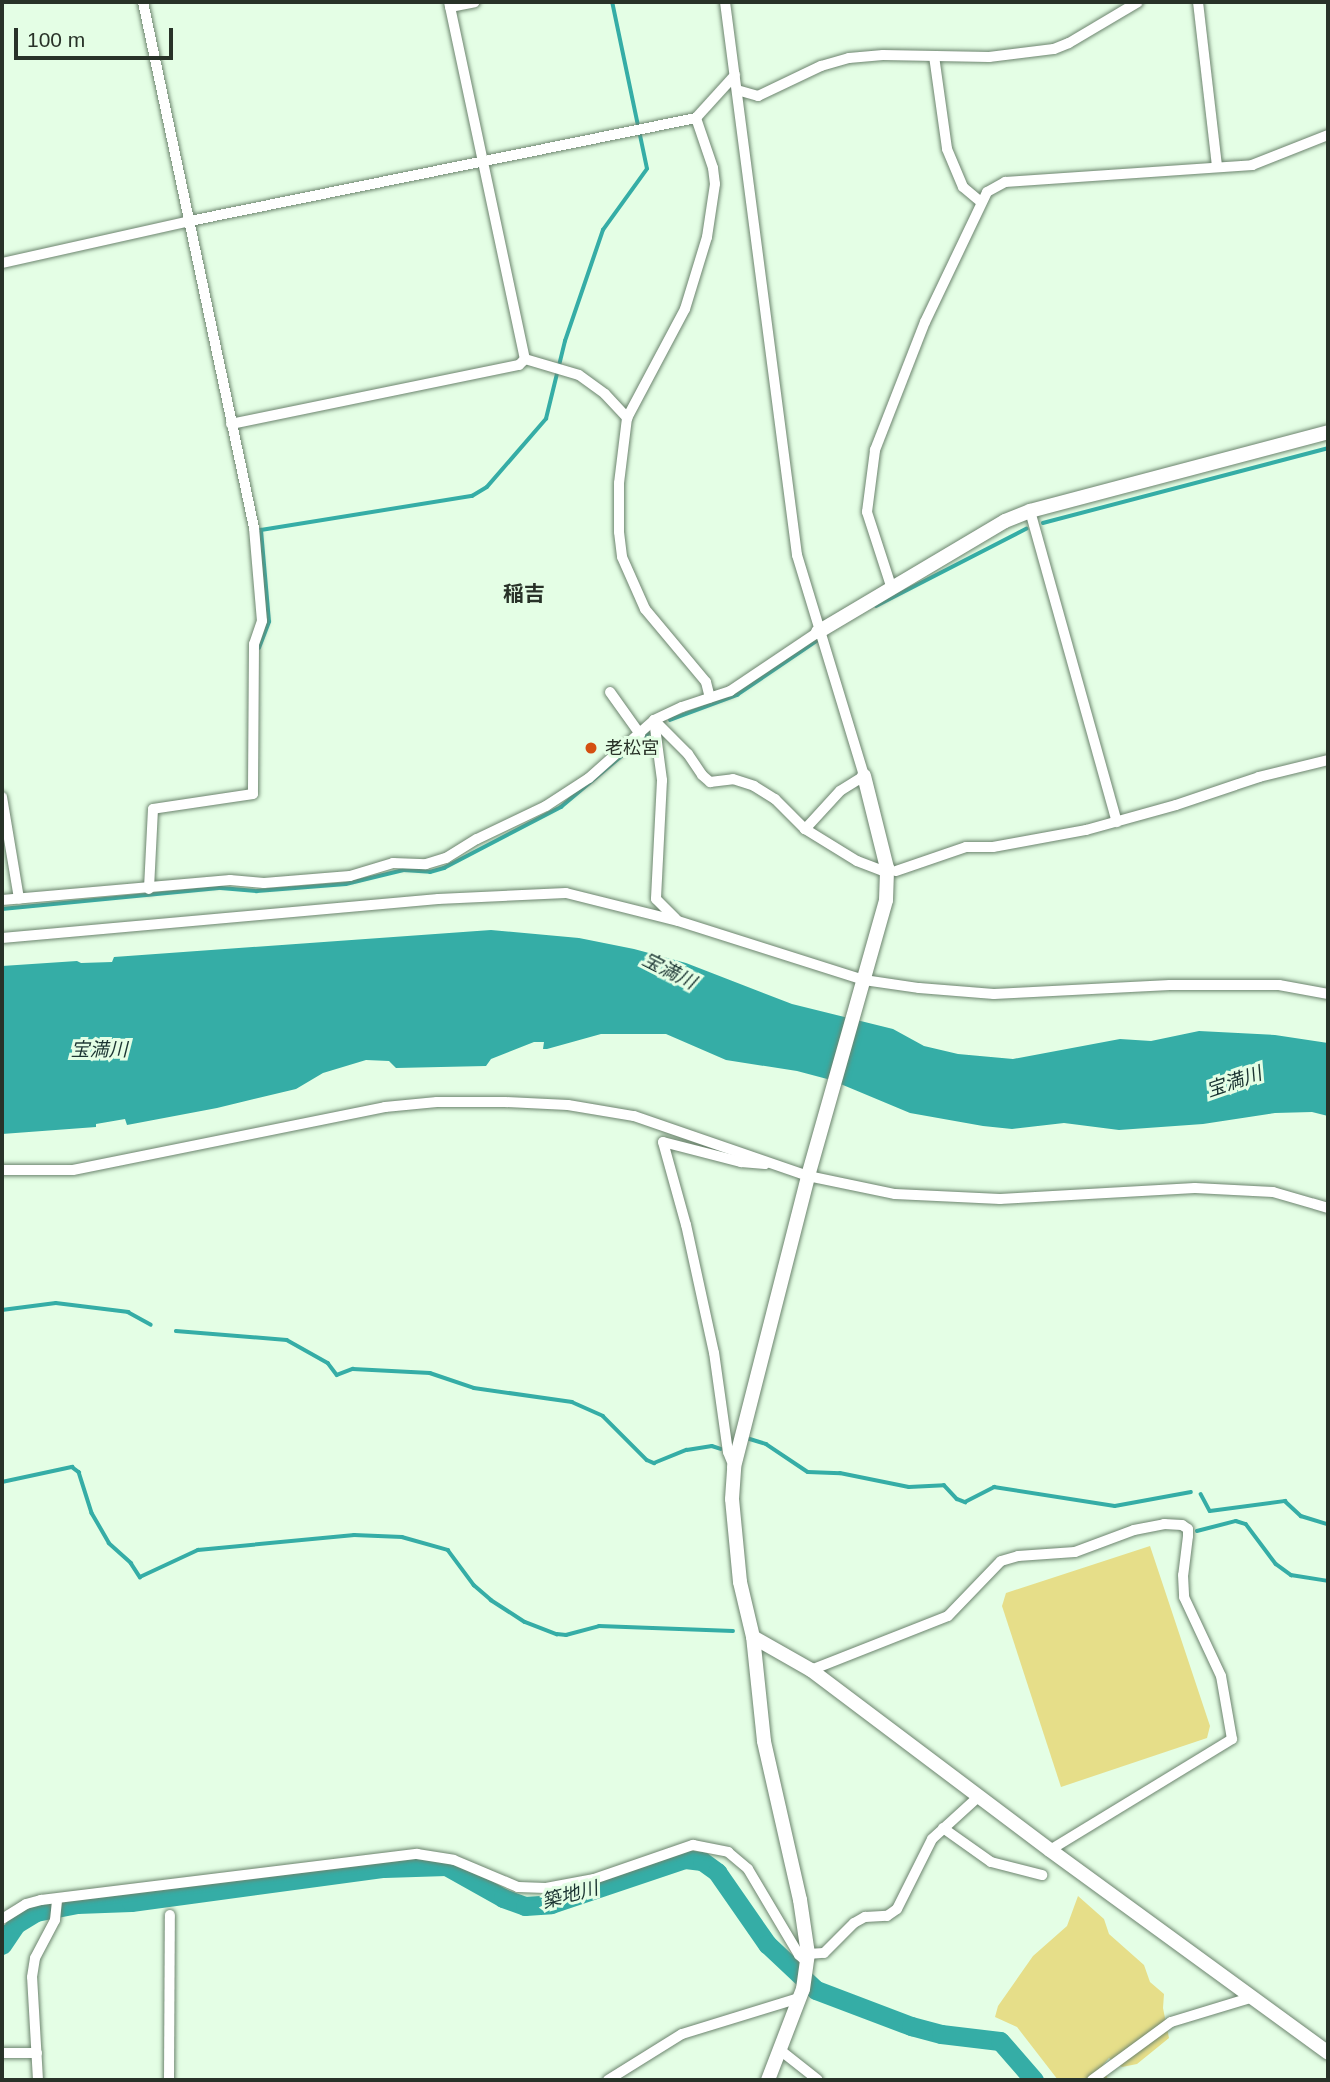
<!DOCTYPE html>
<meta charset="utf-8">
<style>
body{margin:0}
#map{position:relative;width:1330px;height:2082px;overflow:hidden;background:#e4fee5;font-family:Helvetica,"Noto Sans JP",sans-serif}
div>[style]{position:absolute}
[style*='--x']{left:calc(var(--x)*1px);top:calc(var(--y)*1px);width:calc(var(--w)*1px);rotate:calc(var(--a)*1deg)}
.green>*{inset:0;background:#e6de89}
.water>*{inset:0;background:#35ada6}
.stream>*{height:3.5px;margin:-1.75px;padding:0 1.75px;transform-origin:1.75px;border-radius:1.75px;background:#35ada6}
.river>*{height:19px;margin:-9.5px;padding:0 9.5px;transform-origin:9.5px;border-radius:9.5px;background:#35ada6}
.roads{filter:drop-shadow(0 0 2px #6c846e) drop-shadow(0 0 2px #6c846e)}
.street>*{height:10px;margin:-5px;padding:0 5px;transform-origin:5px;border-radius:5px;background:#fff}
.secondary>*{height:14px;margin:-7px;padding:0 7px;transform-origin:7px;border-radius:7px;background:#fff}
.dots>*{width:19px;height:19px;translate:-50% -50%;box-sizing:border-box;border:4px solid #e4fee5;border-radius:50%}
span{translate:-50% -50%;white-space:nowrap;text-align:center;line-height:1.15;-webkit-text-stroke:6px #e4fee5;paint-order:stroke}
.poi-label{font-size:18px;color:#283228}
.left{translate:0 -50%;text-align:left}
.water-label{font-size:19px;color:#1b3432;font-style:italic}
.quarter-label{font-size:21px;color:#283228;font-weight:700}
.frame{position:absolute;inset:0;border:4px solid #283228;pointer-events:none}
.scale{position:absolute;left:14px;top:28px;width:159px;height:32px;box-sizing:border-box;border:4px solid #283228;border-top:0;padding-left:9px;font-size:21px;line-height:24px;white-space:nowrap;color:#283228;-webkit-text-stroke:5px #e4fee5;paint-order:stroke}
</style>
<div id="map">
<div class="green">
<div style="clip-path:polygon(1150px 1546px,1210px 1726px,1207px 1738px,1061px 1787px,1002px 1606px,1006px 1593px)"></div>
<div style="clip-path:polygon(1078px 1896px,1104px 1919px,1109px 1934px,1144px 1965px,1150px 1982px,1164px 1994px,1163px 2008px,1169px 2038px,1137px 2064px,1122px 2067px,1109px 2058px,1103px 2065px,1108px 2080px,1058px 2080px,1017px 2027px,995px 2017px,998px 2006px,1033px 1956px,1067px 1926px)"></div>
</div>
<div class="water">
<div style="clip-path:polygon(491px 930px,579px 938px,634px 949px,686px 963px,792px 1004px,893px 1029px,924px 1046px,958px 1054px,1013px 1059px,1120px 1039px,1151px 1041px,1199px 1031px,1275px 1035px,1328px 1043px,1328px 1116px,1312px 1112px,1275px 1113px,1203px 1124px,1119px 1130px,1064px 1123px,1012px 1129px,983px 1126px,910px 1113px,831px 1080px,797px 1071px,726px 1060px,666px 1034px,601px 1034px,547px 1049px,543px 1049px,544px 1042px,534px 1042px,491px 1059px,486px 1066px,396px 1068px,389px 1061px,366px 1060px,323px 1073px,296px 1089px,217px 1108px,127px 1125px,125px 1119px,96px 1124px,96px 1127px,2px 1134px,2px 966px,77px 961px,81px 963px,112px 962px,114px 957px)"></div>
</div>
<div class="stream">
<div style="--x:1043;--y:523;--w:295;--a:-14.7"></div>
<div style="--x:876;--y:606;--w:169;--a:-27.2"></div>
<div style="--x:259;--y:648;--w:28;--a:-69"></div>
<div style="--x:269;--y:622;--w:92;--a:-95"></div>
<div style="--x:261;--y:530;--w:214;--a:-9.2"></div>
<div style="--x:472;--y:496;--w:17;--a:-31"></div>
<div style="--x:487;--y:487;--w:90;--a:-49.1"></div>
<div style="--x:546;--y:419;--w:80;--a:-76.3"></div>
<div style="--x:565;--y:341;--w:117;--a:-71.1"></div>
<div style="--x:603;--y:230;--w:75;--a:-54.2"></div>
<div style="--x:647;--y:169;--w:171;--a:-101.8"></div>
<div style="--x:670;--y:720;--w:72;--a:-20.5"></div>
<div style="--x:737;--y:695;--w:102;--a:-34.2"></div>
<div style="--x:2;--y:909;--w:220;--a:-5.5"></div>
<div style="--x:221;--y:888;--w:36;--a:5"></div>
<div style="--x:257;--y:891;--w:89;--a:-4.5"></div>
<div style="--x:346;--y:884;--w:60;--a:-13.6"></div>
<div style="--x:404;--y:870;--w:26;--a:4"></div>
<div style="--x:430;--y:872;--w:15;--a:-16"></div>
<div style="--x:444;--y:868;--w:132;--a:-27.5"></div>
<div style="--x:561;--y:807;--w:115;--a:-40.1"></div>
<div style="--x:2;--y:1310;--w:54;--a:-7.4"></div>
<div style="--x:56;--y:1303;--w:73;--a:7.1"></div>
<div style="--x:128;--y:1312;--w:26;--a:29"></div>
<div style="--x:176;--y:1331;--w:111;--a:4.6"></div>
<div style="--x:287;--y:1340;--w:47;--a:29.3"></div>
<div style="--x:328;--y:1363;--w:15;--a:53"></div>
<div style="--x:337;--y:1375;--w:17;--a:-21"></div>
<div style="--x:353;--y:1369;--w:77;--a:3"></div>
<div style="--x:430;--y:1373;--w:46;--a:18.8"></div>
<div style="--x:474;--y:1388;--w:99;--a:8.1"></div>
<div style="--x:572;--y:1402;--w:34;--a:24"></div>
<div style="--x:603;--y:1416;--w:62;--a:45"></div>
<div style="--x:647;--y:1460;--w:8;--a:23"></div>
<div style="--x:654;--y:1463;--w:35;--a:-22"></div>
<div style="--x:687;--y:1450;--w:25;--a:-9"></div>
<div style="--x:712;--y:1446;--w:9;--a:18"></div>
<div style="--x:750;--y:1439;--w:17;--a:17"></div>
<div style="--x:766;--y:1444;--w:50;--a:33.7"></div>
<div style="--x:808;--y:1472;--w:32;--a:2"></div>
<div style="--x:840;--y:1473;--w:70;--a:11.5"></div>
<div style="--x:909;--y:1487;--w:35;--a:-3"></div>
<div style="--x:944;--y:1485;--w:19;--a:47"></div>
<div style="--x:957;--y:1499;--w:9;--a:21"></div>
<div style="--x:965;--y:1502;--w:33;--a:-27"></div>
<div style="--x:994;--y:1487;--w:122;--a:8.9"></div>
<div style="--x:1115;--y:1506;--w:77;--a:-10.4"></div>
<div style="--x:2;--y:1482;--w:72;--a:-12.1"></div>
<div style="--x:72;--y:1467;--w:9;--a:36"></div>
<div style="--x:79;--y:1472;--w:43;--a:72.4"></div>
<div style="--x:92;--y:1513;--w:34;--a:60"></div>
<div style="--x:109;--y:1543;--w:30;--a:42"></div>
<div style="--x:131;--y:1563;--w:17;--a:57"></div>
<div style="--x:140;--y:1577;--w:64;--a:-25"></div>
<div style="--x:198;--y:1550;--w:157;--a:-5.5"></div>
<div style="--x:354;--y:1535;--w:48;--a:2.4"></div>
<div style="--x:402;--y:1537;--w:48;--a:15.8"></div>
<div style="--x:448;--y:1550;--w:44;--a:53.4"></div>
<div style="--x:474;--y:1585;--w:23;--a:41"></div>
<div style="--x:491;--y:1600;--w:40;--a:32.9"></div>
<div style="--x:525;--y:1622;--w:34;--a:21"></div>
<div style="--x:557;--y:1634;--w:9;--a:6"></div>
<div style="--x:566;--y:1635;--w:34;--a:-15"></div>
<div style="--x:599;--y:1626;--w:134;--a:2.1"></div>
<div style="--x:1201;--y:1494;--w:19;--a:62"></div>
<div style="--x:1210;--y:1511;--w:76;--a:-7.6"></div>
<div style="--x:1285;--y:1501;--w:22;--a:43"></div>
<div style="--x:1301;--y:1516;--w:28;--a:17"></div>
<div style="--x:1197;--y:1531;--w:40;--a:-14.4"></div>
<div style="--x:1236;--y:1521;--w:10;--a:17"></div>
<div style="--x:1246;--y:1524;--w:50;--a:53.1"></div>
<div style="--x:1276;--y:1564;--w:19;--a:36"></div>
<div style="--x:1291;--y:1575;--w:37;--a:9"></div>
<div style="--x:2;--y:1928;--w:15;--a:-16"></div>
</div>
<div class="river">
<div style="--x:2;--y:1945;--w:25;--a:-56"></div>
<div style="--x:16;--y:1924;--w:23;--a:-31"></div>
<div style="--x:36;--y:1912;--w:42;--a:-11"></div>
<div style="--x:77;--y:1904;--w:54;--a:-2.1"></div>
<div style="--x:131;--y:1902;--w:255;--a:-7.7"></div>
<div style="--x:384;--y:1868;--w:62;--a:-1.8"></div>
<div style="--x:446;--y:1866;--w:65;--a:29.3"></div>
<div style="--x:503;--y:1898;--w:23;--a:20"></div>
<div style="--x:525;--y:1906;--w:26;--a:-4"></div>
<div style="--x:551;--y:1904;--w:141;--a:-18.6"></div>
<div style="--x:685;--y:1859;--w:17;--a:7"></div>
<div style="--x:702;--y:1861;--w:19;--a:36"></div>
<div style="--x:717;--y:1872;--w:88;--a:55.2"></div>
<div style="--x:767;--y:1944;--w:67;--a:43.2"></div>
<div style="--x:816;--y:1990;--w:102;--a:20.8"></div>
<div style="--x:911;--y:2026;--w:31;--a:15"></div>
<div style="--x:941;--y:2034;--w:59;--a:6.8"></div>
<div style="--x:1000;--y:2041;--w:52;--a:48.9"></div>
</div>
<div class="roads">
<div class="street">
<div style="--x:143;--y:2;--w:538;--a:78.08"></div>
<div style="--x:254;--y:528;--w:93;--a:85.1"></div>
<div style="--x:262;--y:621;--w:24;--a:109"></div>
<div style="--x:254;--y:644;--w:150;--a:90.4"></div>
<div style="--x:253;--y:794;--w:101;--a:171.5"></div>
<div style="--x:153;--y:809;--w:80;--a:92.9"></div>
<div style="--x:449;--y:2;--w:365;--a:78"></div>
<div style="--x:525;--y:359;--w:56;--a:16.5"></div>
<div style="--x:579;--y:375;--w:32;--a:36"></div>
<div style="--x:605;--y:394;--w:33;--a:47"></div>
<div style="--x:725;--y:2;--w:558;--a:82.58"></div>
<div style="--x:797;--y:555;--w:231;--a:73.1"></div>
<div style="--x:864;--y:776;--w:28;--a:148"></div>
<div style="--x:840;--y:791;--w:52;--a:132.6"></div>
<div style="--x:1198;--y:2;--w:165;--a:83.4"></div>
<div style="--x:450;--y:7;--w:25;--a:-11"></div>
<div style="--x:934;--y:56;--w:94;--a:82"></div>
<div style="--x:947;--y:149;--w:41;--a:67.2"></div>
<div style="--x:963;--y:187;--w:23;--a:40"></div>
<div style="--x:737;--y:90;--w:22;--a:16"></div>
<div style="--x:758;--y:96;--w:70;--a:-25.5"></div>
<div style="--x:821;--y:66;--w:29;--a:-16"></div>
<div style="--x:849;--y:58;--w:34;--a:-5"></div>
<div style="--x:883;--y:55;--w:106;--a:1.1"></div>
<div style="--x:989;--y:57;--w:65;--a:-7"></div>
<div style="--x:1054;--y:49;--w:16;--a:-22"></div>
<div style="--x:1069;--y:43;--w:80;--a:-30.7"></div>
<div style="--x:696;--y:118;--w:53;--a:71.2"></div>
<div style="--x:713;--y:168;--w:16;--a:83"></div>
<div style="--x:715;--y:184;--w:54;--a:98.6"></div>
<div style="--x:707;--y:237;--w:75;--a:107"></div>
<div style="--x:685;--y:309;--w:123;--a:118"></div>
<div style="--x:627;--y:418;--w:65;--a:97"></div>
<div style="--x:619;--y:483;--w:49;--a:90"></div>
<div style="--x:619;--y:532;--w:25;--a:83"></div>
<div style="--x:622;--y:557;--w:57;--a:66.1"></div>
<div style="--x:645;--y:609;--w:95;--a:50.1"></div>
<div style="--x:706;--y:682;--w:16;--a:76"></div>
<div style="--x:2;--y:263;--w:193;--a:-12.6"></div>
<div style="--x:190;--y:221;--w:516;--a:-11.51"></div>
<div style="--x:696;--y:118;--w:58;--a:-47.8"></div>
<div style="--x:231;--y:424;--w:294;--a:-11.6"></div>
<div style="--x:519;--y:365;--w:8;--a:-45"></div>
<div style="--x:1030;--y:511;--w:323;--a:74.4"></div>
<div style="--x:891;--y:586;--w:78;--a:-108"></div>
<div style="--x:867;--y:512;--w:63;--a:-82.6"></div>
<div style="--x:875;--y:450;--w:137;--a:-68.7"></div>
<div style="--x:925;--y:322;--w:144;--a:-64.5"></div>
<div style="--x:987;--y:192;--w:21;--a:-29"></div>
<div style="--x:1005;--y:182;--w:248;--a:-3.9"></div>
<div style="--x:1252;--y:165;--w:82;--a:-21.5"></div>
<div style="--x:610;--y:692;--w:52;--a:54.5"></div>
<div style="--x:654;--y:720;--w:48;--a:45"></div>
<div style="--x:688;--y:754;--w:25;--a:56"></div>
<div style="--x:702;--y:775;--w:11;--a:41"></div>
<div style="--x:710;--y:782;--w:23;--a:-7"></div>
<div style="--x:733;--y:779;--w:22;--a:18"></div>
<div style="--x:754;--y:786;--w:25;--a:32"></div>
<div style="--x:775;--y:799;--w:42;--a:45"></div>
<div style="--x:805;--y:829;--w:61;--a:31.6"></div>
<div style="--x:857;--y:861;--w:28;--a:21"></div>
<div style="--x:654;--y:720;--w:61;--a:82.4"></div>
<div style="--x:662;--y:780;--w:119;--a:92.9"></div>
<div style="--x:656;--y:899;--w:28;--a:45"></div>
<div style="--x:2;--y:797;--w:103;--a:80.5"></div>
<div style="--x:896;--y:871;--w:74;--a:-18.9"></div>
<div style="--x:966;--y:847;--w:27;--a:0"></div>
<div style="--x:993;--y:847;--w:95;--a:-10.4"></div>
<div style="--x:1086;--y:830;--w:93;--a:-15.5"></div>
<div style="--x:1176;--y:805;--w:88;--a:-18.6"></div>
<div style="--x:1259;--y:777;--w:71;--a:-13.8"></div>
<div style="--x:2;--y:900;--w:229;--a:-5"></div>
<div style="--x:230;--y:880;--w:34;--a:5"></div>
<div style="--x:264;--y:883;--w:86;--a:-4.7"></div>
<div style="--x:350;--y:876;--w:45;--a:-16.8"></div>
<div style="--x:393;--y:863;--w:33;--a:2"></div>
<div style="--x:426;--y:864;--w:21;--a:-17"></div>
<div style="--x:446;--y:858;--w:36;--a:-32"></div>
<div style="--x:477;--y:839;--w:76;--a:-25.6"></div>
<div style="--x:546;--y:806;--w:51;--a:-33.1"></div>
<div style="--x:589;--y:778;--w:87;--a:-41.7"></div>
<div style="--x:654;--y:720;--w:31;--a:-25"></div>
<div style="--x:682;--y:707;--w:51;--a:-18.4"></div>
<div style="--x:730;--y:691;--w:106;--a:-33.8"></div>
<div style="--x:2;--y:938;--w:438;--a:-5.1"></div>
<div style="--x:438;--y:899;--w:128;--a:-2.7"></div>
<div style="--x:566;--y:893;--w:115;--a:14"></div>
<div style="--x:678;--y:921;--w:195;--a:17.6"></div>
<div style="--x:864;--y:980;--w:56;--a:8.3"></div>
<div style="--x:919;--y:988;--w:75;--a:4.6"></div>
<div style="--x:994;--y:994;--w:176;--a:-2.9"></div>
<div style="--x:1170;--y:985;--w:109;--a:0"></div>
<div style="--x:1279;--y:985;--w:50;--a:10.4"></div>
<div style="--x:2;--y:1170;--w:71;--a:0"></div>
<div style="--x:73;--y:1170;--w:318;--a:-11.4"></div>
<div style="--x:385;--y:1107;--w:52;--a:-5.5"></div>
<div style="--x:437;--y:1102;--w:68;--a:0"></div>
<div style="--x:505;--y:1102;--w:63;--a:2.7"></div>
<div style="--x:568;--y:1105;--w:67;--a:9.5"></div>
<div style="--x:634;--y:1116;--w:184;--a:19"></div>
<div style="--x:808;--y:1176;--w:89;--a:11.7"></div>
<div style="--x:895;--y:1194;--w:105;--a:2.7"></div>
<div style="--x:1000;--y:1199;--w:195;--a:-3.2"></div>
<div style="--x:1195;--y:1188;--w:78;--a:2.9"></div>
<div style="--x:1273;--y:1192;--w:57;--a:16.2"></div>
<div style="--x:734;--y:1467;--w:16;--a:-112"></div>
<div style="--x:728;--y:1452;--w:100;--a:-98"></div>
<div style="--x:714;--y:1353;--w:131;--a:-102.3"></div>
<div style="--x:686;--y:1225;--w:86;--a:-105.5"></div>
<div style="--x:663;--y:1142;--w:81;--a:14.4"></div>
<div style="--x:741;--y:1162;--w:24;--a:5"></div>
<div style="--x:811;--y:1670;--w:147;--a:-21.5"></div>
<div style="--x:948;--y:1616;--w:76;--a:-46.1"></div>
<div style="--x:1001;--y:1561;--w:18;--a:-16"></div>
<div style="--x:1018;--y:1556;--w:57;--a:-4"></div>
<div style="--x:1075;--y:1552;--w:63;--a:-20.4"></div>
<div style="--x:1134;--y:1530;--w:31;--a:-11"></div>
<div style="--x:1164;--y:1524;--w:18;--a:3"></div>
<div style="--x:1182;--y:1525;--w:7;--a:34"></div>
<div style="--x:1188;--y:1529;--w:7;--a:90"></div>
<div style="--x:1188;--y:1536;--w:39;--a:97"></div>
<div style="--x:1183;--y:1575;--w:22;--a:87"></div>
<div style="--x:1184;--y:1597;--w:87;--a:64.9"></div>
<div style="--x:1221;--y:1676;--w:64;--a:80.1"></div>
<div style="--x:1232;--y:1739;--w:213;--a:148.6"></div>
<div style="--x:943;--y:1828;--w:59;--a:35.3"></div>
<div style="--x:991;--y:1862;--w:53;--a:14.3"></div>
<div style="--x:2;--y:1919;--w:28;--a:-32"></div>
<div style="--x:26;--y:1904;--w:16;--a:-15"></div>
<div style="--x:41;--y:1900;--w:379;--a:-7"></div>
<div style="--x:417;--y:1854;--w:37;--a:9"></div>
<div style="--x:454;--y:1860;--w:69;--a:22.9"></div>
<div style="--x:518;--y:1887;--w:28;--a:2"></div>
<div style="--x:546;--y:1888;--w:49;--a:-10.6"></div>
<div style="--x:594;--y:1879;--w:105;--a:-19"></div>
<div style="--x:693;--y:1845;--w:36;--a:11"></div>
<div style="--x:728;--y:1852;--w:26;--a:40"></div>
<div style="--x:748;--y:1869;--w:100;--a:59.3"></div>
<div style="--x:799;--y:1955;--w:11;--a:41"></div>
<div style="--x:808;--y:1954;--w:16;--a:-4"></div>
<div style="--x:824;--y:1953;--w:42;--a:-45"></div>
<div style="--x:854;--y:1923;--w:13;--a:-29"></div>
<div style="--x:865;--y:1917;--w:22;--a:-3"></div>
<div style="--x:887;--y:1916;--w:12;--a:-35"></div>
<div style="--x:897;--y:1909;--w:78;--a:-63.4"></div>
<div style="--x:932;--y:1839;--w:62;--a:-42.4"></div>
<div style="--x:780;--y:2050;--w:48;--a:38.3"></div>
<div style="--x:2;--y:2053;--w:35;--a:0"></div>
<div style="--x:38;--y:2080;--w:103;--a:-93.3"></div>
<div style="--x:32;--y:1977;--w:19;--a:-81"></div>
<div style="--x:35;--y:1958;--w:43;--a:-62.2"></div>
<div style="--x:55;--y:1920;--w:18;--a:-84"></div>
<div style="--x:169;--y:2080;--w:165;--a:-89.7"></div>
<div style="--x:608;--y:2080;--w:87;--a:-31.9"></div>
<div style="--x:682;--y:2034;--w:122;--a:-17.1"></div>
<div style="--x:1092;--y:2080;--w:98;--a:-36.3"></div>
<div style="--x:1171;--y:2022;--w:83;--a:-16.9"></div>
</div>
<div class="secondary">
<div style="--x:818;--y:632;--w:217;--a:-30.7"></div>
<div style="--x:1005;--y:521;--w:27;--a:-22"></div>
<div style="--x:1030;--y:511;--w:308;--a:-14.8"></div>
<div style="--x:753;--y:1637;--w:67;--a:29.6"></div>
<div style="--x:811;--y:1670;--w:299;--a:37"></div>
<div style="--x:1050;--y:1850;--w:344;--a:36.1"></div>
<div style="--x:768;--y:2080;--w:97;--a:-69"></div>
<div style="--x:803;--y:1989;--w:35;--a:-82"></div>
<div style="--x:808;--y:1954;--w:55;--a:-98.4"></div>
<div style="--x:800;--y:1900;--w:163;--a:-102.8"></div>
<div style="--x:764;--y:1741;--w:105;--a:-96"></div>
<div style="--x:753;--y:1637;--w:57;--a:-103.3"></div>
<div style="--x:740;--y:1582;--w:83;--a:-95.5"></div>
<div style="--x:732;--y:1499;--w:32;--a:-86"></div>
<div style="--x:734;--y:1467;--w:300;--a:-75.7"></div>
<div style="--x:808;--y:1176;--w:287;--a:-74.2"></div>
<div style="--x:886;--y:900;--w:32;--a:-88"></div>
<div style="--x:887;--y:868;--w:95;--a:-104"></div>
</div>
</div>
<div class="dots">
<div style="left:591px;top:748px;background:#d44f11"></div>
</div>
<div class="poi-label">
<span class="left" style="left:605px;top:748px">老松宮</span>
</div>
<div class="water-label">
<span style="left:669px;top:971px;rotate:27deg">宝満川</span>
<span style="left:99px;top:1050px">宝満川</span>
<span style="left:1234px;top:1082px;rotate:-19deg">宝満川</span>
<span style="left:570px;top:1895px;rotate:-15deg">築地川</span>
</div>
<div class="quarter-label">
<span style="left:524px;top:594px">稲吉</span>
</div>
<div class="frame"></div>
<div class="scale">100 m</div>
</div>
